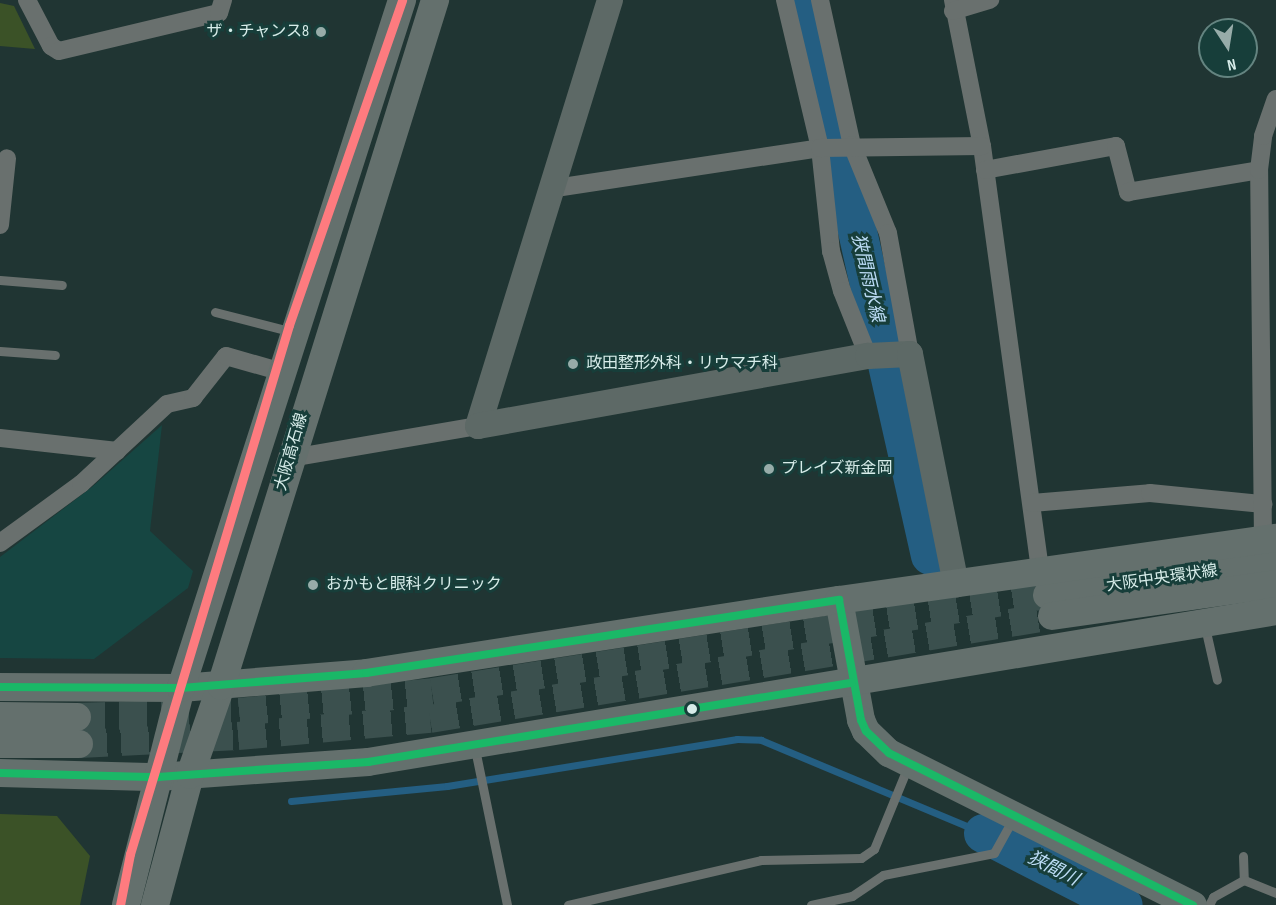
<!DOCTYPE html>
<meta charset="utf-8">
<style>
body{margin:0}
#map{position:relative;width:1276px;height:905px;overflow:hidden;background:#203533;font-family:"Sofia Sans Condensed","Noto Sans JP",sans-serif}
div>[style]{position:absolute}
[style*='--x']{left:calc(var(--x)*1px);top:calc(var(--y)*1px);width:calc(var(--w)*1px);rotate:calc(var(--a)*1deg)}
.built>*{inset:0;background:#164642}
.green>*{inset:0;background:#3b5227}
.stream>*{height:7px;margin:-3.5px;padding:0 3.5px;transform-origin:3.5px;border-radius:3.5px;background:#245e82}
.river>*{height:39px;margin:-19.5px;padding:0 19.5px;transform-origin:19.5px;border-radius:19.5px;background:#245e82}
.primary-tunnel>*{height:28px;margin-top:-14px;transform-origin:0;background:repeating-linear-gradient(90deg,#3b504e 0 28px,transparent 0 42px)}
.lane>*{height:9px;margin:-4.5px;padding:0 4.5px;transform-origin:4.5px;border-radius:4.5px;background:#69706e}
.street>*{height:18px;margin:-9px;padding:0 9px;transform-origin:9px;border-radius:9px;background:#69706e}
.secondary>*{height:26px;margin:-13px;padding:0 13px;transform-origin:13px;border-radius:13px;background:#5d6966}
.primary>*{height:28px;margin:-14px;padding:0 14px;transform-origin:14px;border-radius:14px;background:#64706d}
.bus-1>*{height:8px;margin:-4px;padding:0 4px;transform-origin:4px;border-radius:4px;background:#1ab867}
.metro-1>*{height:9px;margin:-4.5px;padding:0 4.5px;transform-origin:4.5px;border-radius:4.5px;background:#fe7b7f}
.dots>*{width:16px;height:16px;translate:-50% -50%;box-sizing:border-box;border:3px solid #173e3a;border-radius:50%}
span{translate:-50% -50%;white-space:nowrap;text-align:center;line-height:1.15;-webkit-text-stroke:6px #173e3a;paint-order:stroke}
.poi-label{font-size:16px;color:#d7ece9}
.right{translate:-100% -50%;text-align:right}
.left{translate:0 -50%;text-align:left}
.street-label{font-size:16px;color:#d7ece9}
.water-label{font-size:18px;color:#bcdcf5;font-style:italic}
.north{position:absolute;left:1198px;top:18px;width:60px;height:60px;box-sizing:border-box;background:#173e3a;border:2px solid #648480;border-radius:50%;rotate:168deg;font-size:16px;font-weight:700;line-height:24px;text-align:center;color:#d7ece9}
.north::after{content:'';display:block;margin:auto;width:21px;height:27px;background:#97aca9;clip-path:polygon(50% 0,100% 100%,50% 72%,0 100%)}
</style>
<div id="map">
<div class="built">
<div style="clip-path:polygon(162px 425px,150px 531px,193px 571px,188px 588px,94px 659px,0 658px,0 557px,92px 487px)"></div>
</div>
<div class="green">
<div style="clip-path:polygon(0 3px,14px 6px,35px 49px,0 46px)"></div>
<div style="clip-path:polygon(0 814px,57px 816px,90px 856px,80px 905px,0 905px)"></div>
</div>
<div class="stream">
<div style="--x:291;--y:801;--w:157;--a:-5.5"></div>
<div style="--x:447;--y:786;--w:294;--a:-9.2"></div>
<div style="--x:737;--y:739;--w:24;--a:2"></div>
<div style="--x:761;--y:740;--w:241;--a:22.7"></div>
</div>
<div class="river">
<div style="--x:805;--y:0;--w:569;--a:77.31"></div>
<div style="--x:983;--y:833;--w:157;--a:27.2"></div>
</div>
<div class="primary-tunnel">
<div style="--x:77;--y:717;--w:162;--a:-1.8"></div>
<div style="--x:239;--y:712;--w:194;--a:-5.9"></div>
<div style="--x:432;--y:692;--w:623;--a:-8.96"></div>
<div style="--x:79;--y:744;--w:159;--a:-2.9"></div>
<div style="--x:238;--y:736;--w:193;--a:-5.1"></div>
<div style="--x:430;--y:719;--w:630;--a:-9.4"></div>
</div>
<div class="lane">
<div style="--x:0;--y:280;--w:62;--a:4.6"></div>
<div style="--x:215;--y:312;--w:81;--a:14.4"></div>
<div style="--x:0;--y:351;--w:55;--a:4.2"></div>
<div style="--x:1205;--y:627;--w:54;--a:77.2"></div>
<div style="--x:475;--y:749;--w:159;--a:78.4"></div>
<div style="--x:1243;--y:856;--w:24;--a:88"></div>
<div style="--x:1244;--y:880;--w:35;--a:22"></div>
<div style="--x:568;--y:905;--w:198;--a:-13.1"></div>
<div style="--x:761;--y:860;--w:100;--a:-1.1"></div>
<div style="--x:861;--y:858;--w:16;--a:-35"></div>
<div style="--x:874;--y:849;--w:90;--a:-67.7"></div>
<div style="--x:811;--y:905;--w:42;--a:-12.4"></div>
<div style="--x:852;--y:896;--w:37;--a:-34"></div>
<div style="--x:883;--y:875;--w:113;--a:-11.2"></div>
<div style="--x:994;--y:853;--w:39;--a:-61"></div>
<div style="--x:1209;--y:905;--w:9;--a:-63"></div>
<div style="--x:1213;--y:897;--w:35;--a:-29"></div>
</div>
<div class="street">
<div style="--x:27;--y:0;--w:52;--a:62.4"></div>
<div style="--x:51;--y:46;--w:9;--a:32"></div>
<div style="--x:59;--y:51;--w:164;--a:-13.4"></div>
<div style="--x:219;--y:13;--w:14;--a:-73"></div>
<div style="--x:785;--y:0;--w:152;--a:76.7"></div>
<div style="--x:820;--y:148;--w:104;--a:83.9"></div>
<div style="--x:831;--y:251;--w:41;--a:74.6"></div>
<div style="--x:842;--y:291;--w:70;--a:68.2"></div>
<div style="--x:820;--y:0;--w:148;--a:77.6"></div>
<div style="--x:852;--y:145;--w:95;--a:67.8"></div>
<div style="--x:888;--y:233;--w:123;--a:79.7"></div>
<div style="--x:953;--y:0;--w:149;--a:78.8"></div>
<div style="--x:982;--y:146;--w:429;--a:82.2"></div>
<div style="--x:953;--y:11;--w:39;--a:-17"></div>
<div style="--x:985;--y:170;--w:133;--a:-10.4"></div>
<div style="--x:1116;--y:146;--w:48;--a:75.4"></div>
<div style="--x:1128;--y:192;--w:133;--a:-9.5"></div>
<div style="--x:549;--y:189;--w:274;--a:-8.6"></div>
<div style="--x:820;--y:148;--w:162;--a:-0.7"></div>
<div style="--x:0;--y:225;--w:67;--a:-84"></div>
<div style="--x:0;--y:438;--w:118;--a:6.3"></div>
<div style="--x:291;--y:458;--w:190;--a:-9.7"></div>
<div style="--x:1032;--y:503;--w:118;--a:-4.8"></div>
<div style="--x:1150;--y:493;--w:114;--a:5.6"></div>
<div style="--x:1263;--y:541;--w:371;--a:-90.6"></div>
<div style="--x:1259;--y:170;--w:34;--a:-83"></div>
<div style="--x:1263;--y:136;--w:39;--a:-71"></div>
<div style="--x:0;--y:543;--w:100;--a:-36.1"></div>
<div style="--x:81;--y:484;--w:117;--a:-42.9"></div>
<div style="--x:167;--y:404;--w:27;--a:-13"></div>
<div style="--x:193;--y:398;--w:53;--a:-51.8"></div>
<div style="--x:226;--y:356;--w:58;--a:15.9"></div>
</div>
<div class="secondary">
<div style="--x:610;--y:0;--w:446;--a:107.2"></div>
<div style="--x:478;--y:426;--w:396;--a:-10.2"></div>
<div style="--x:868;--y:356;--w:42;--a:-2.7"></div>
<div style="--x:910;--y:354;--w:235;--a:78.7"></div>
</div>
<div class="primary">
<div style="--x:1047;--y:595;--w:231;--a:-8"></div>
<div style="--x:839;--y:600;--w:122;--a:79.6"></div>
<div style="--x:861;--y:720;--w:12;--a:66"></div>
<div style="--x:866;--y:731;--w:32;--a:44"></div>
<div style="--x:889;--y:753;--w:340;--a:26.6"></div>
<div style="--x:1052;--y:616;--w:226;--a:-8.1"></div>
<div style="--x:0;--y:687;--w:181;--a:0.3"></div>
<div style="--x:181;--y:688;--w:186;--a:-4.6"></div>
<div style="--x:366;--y:673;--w:479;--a:-8.8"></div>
<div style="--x:839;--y:600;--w:441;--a:-8.1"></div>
<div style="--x:0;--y:716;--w:77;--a:0.7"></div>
<div style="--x:0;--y:744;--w:79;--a:0"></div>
<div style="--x:0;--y:773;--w:158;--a:1.5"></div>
<div style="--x:158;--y:777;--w:211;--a:-4.1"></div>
<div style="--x:368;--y:762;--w:920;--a:-9.44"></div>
<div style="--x:126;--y:905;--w:224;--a:-75.8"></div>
<div style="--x:181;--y:688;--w:723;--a:-72.19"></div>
<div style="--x:155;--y:905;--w:135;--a:-74.9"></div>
<div style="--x:190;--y:775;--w:94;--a:-70.8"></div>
<div style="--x:221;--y:686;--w:719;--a:-72.67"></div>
</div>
<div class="bus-1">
<div style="--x:0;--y:687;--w:181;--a:0.3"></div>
<div style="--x:181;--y:688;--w:186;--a:-4.6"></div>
<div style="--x:366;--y:673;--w:479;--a:-8.8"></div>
<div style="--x:839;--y:600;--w:122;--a:79.6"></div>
<div style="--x:861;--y:720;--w:12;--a:66"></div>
<div style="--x:866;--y:731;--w:32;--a:44"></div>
<div style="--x:889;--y:753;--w:340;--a:26.6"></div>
<div style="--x:0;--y:773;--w:158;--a:1.5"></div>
<div style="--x:158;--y:777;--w:211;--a:-4.1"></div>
<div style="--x:368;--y:762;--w:490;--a:-9.3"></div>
</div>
<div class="metro-1">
<div style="--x:120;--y:905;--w:52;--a:-78.9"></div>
<div style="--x:130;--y:854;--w:552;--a:-73.27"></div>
<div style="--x:289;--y:325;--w:344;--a:-70.8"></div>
</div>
<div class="dots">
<div style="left:321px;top:32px;background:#97aca9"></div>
<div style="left:573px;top:364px;background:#97aca9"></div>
<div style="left:769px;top:469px;background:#97aca9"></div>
<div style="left:313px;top:585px;background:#97aca9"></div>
<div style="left:692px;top:709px;background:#d7ece9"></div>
</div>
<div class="poi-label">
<span class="right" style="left:309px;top:32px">ザ・チャンス8</span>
<span class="left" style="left:586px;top:364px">政田整形外科・リウマチ科</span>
<span class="left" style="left:781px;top:469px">プレイズ新金岡</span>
<span class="left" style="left:326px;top:585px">おかもと眼科クリニック</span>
</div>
<div class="street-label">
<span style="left:292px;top:452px;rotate:-74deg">大阪高石線</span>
<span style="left:1162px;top:579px;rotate:-8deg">大阪中央環状線</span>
</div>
<div class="water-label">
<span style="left:867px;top:278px;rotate:77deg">狭間雨水線</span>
<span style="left:1053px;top:869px;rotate:27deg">狭間川</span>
</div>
<div class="north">N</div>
</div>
